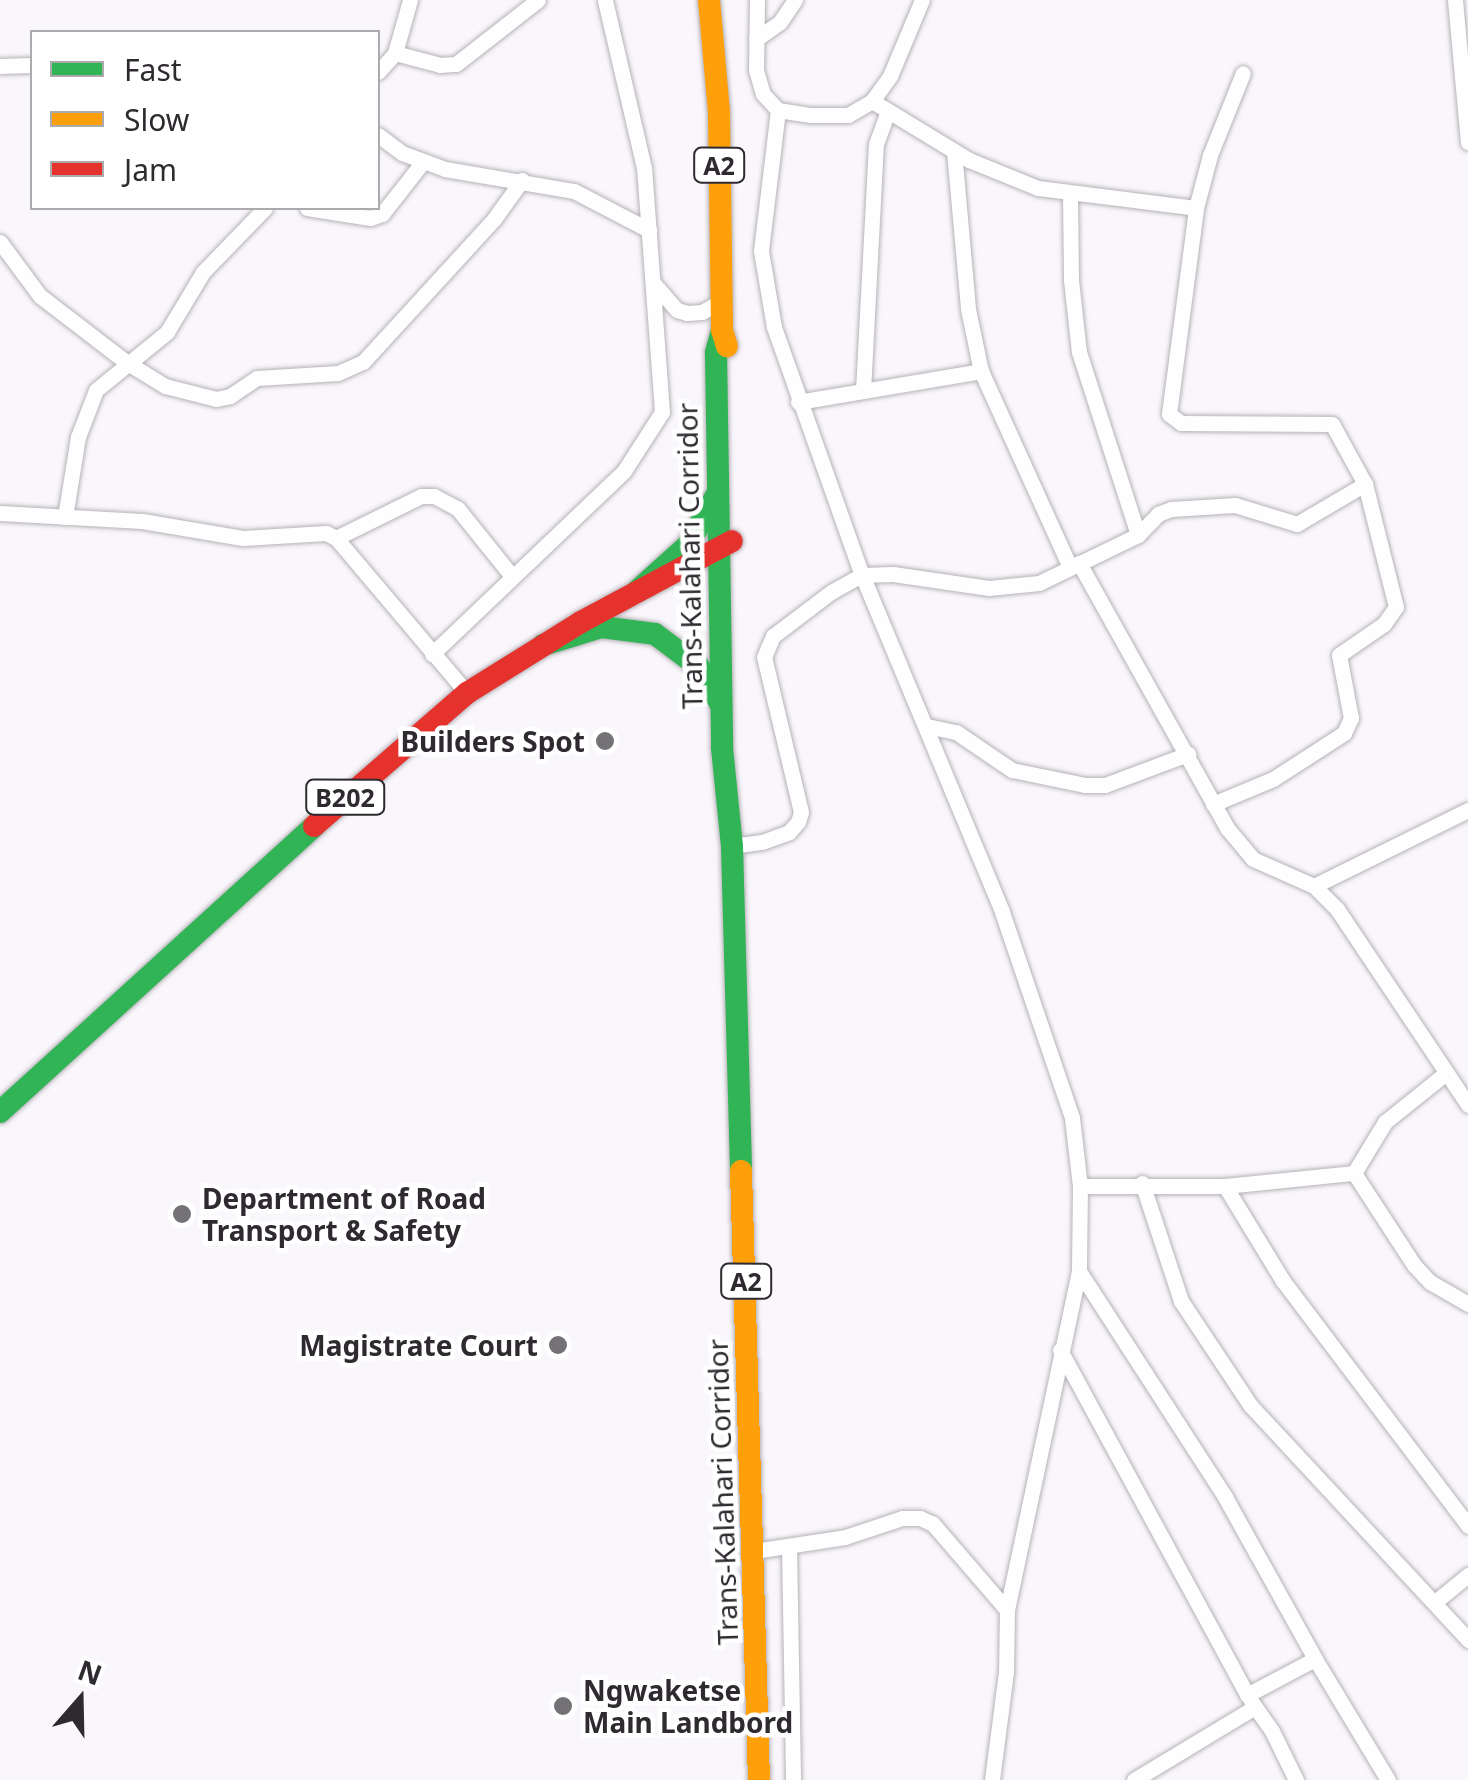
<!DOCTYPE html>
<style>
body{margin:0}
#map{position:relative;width:1468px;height:1780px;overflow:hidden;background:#faf7fc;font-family:"Noto Sans",sans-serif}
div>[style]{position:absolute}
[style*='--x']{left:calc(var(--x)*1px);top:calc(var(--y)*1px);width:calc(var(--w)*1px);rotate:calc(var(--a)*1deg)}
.roads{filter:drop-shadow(0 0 2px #b5b2b7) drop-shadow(0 0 2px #b5b2b7)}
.street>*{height:15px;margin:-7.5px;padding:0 7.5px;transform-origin:7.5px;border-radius:7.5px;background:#fefeff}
.fast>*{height:22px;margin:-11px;padding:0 11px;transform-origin:11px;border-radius:11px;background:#30b455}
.slow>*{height:22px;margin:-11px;padding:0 11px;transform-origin:11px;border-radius:11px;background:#ff9f0a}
.jam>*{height:22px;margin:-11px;padding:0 11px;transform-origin:11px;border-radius:11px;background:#e5322d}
.dots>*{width:28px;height:28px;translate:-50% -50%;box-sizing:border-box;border:5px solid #fff;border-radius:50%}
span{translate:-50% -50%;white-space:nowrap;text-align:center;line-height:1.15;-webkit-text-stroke:9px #fff;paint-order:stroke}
.shield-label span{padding:2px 8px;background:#fff;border:2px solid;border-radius:8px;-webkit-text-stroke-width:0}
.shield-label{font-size:25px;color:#2e2a30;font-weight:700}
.street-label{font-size:28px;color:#2e2a30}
.poi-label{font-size:28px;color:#2e2a30;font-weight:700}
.right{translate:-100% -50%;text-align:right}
.left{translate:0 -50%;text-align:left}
.legend{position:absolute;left:30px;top:30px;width:350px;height:180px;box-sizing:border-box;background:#fff;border:2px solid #abaaac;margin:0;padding:12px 18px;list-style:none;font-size:30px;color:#2e2a30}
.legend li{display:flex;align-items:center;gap:20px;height:50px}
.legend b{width:50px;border:2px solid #abaaac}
.north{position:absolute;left:30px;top:1650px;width:100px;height:100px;-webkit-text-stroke:8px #fff;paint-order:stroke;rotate:20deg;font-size:28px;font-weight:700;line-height:40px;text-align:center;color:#2e2a30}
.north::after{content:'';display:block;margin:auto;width:35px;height:45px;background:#2e2a30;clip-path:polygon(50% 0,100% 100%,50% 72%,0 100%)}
</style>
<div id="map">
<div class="roads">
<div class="street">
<div style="--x:757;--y:0;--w:70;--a:90.8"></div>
<div style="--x:756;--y:70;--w:25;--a:74"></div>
<div style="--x:763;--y:94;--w:22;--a:47"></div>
<div style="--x:778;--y:110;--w:33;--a:9"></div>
<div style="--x:811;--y:115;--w:37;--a:0"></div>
<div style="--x:848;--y:115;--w:28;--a:-30"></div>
<div style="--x:872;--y:101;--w:31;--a:-54"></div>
<div style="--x:890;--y:76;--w:82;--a:-67.2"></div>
<div style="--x:1455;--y:0;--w:143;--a:84.8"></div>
<div style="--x:756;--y:39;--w:29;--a:-35"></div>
<div style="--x:780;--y:22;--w:27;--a:-56"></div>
<div style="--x:395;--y:53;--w:47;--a:14.9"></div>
<div style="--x:440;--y:65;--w:16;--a:-4"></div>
<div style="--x:456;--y:64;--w:104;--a:-38"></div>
<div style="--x:0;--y:66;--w:32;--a:-2"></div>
<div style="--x:378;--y:72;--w:25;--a:-48"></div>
<div style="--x:395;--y:53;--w:55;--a:-74.2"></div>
<div style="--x:872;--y:101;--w:114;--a:31.3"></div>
<div style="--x:969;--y:160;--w:74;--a:22.1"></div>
<div style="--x:1038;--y:188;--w:159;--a:7.2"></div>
<div style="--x:778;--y:110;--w:142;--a:96.9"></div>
<div style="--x:761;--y:251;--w:77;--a:80.3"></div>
<div style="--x:774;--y:327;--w:263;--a:70.5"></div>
<div style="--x:862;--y:575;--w:365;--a:67.4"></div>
<div style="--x:1002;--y:912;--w:218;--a:71.2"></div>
<div style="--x:1072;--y:1118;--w:68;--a:83.3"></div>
<div style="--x:1080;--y:1186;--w:85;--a:90.7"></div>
<div style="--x:1079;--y:1271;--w:347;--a:102"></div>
<div style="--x:1007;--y:1610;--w:62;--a:90.9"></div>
<div style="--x:1006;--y:1672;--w:109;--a:97.4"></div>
<div style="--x:378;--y:135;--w:30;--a:37"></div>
<div style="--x:402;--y:153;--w:46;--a:20.4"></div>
<div style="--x:445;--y:169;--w:131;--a:9.7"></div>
<div style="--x:574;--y:191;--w:85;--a:27.5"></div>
<div style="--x:954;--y:151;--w:159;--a:84.9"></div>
<div style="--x:968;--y:309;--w:63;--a:78.2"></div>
<div style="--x:981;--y:371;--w:215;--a:65.6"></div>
<div style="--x:1070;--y:195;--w:85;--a:89.3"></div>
<div style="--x:1071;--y:280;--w:72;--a:83.7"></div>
<div style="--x:1079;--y:352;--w:192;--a:72.1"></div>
<div style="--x:307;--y:208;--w:64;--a:9"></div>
<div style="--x:370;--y:218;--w:13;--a:-18"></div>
<div style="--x:382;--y:214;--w:65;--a:-51.9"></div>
<div style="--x:0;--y:242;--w:67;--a:53.5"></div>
<div style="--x:40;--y:296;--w:108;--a:37.5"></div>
<div style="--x:126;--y:362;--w:46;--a:31.6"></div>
<div style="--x:165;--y:386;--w:53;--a:14.3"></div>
<div style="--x:216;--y:399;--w:14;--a:-12"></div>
<div style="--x:230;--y:396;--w:32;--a:-34"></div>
<div style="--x:257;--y:378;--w:81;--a:-3.5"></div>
<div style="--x:338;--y:373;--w:27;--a:-24"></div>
<div style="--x:363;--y:362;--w:194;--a:-47.5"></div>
<div style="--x:494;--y:219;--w:48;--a:-54.3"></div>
<div style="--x:655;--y:285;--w:33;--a:49"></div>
<div style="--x:677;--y:310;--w:10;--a:17"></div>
<div style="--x:687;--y:313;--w:15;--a:-4"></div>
<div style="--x:702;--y:312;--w:22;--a:-30"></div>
<div style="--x:863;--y:391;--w:247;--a:-87"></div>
<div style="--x:876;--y:144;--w:35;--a:-70"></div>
<div style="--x:798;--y:402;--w:186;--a:-9.6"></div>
<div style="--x:0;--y:513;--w:142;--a:3.2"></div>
<div style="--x:142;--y:521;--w:102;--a:9.6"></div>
<div style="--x:243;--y:538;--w:83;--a:-3.4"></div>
<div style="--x:326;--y:533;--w:11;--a:27"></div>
<div style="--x:336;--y:538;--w:203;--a:49.8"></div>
<div style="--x:65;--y:517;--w:81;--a:-80.8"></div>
<div style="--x:78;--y:437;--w:50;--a:-69"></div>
<div style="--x:96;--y:390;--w:92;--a:-39.2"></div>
<div style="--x:167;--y:332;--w:70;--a:-59"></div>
<div style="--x:203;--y:272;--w:89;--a:-45.9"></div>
<div style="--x:336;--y:538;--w:95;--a:-26.3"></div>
<div style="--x:421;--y:496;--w:13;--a:0"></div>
<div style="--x:434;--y:496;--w:27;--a:28"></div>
<div style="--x:458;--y:509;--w:85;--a:51.2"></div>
<div style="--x:1079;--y:563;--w:304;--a:60.8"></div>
<div style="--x:1227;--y:828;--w:40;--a:50"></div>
<div style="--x:1253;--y:859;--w:67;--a:23.9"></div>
<div style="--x:1314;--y:886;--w:33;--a:45"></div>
<div style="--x:1337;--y:909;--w:236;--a:56.2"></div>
<div style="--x:432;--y:654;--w:265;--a:-43.6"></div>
<div style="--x:624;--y:471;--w:70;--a:-57.2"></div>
<div style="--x:662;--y:412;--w:245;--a:-94.2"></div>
<div style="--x:644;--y:168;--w:172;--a:-103.1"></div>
<div style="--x:927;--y:726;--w:30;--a:12"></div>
<div style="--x:956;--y:732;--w:68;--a:34.2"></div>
<div style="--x:1012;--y:770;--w:75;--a:11.6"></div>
<div style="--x:1085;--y:785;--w:20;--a:0"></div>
<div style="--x:1105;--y:785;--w:89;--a:-20.5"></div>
<div style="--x:1213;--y:804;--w:65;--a:-22.6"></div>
<div style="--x:1273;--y:779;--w:85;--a:-32.9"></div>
<div style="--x:1344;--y:733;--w:17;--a:-65"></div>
<div style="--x:1351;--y:718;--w:64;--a:-100.8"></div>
<div style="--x:1339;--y:655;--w:55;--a:-34.6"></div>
<div style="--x:1384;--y:624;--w:21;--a:-55"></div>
<div style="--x:1396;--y:607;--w:127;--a:-104.1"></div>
<div style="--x:1365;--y:484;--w:68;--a:-118.8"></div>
<div style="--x:1332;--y:424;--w:151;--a:-179.6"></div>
<div style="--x:1181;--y:423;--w:15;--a:-143"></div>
<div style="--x:1169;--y:414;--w:208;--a:-82.5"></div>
<div style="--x:1196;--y:208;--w:55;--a:-75.2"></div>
<div style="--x:1210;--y:155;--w:88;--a:-68.1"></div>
<div style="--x:732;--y:846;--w:30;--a:-8"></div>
<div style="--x:762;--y:842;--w:29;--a:-20"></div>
<div style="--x:789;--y:832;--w:13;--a:-48"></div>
<div style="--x:798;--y:822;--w:10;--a:-73"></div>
<div style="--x:801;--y:812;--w:159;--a:-103.4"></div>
<div style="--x:764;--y:657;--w:23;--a:-67"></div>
<div style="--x:773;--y:636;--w:73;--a:-37.2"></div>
<div style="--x:831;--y:592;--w:35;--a:-29"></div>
<div style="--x:862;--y:575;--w:31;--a:-2"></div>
<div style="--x:893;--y:574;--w:97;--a:8.3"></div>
<div style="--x:989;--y:588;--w:50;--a:-5.7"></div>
<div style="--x:1039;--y:583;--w:110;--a:-25.9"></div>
<div style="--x:1138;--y:535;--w:29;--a:-46"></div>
<div style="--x:1158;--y:514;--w:14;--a:-21"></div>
<div style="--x:1171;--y:509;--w:64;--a:-3.6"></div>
<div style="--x:1235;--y:505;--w:65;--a:17"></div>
<div style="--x:1297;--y:524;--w:79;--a:-30.5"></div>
<div style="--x:1314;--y:886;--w:172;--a:-26.3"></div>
<div style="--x:1354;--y:1173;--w:110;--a:56.9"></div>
<div style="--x:1414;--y:1265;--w:23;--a:47"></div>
<div style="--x:1430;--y:1282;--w:44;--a:30.1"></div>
<div style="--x:1142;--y:1183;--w:124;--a:71.7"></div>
<div style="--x:1181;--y:1301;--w:125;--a:56.4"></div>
<div style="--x:1250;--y:1405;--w:321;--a:47.1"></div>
<div style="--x:1080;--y:1186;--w:145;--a:0"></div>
<div style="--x:1225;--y:1186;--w:130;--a:-5.8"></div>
<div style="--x:1354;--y:1173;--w:60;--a:-58.7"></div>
<div style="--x:1385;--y:1122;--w:78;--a:-38.8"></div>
<div style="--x:1225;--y:1186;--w:111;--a:58.6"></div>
<div style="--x:1283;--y:1281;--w:307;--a:52.9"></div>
<div style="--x:1079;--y:1271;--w:269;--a:57.1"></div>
<div style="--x:1225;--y:1497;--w:185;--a:60.9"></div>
<div style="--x:1060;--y:1350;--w:392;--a:61.5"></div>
<div style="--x:1247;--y:1695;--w:77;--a:-27.9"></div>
<div style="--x:1315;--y:1659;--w:141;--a:58.9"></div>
<div style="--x:789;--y:1547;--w:233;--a:89"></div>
<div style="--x:754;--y:1551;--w:92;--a:-8.7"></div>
<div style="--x:845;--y:1537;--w:60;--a:-18.4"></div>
<div style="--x:902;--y:1518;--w:18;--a:0"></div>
<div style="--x:920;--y:1518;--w:14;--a:25"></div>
<div style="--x:933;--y:1524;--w:113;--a:49.3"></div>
<div style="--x:1435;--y:1602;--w:43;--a:-39.3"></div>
<div style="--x:1251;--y:1701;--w:37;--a:55"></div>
<div style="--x:1272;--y:1731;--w:55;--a:63.9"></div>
<div style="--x:1134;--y:1780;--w:141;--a:-31.1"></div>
</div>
<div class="fast">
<div style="--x:722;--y:330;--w:24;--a:105"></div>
<div style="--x:716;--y:353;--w:395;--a:89.1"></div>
<div style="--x:722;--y:748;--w:99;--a:84.2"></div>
<div style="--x:732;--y:846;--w:325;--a:88.4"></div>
<div style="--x:636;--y:592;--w:70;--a:-42.1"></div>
<div style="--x:688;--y:545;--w:59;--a:-60.4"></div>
<div style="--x:543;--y:645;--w:61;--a:-17.2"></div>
<div style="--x:601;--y:627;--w:54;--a:7.4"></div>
<div style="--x:655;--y:634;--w:55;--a:36.9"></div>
<div style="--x:699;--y:667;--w:44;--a:59.9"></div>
<div style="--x:0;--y:1112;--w:425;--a:-42.3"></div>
</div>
<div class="slow">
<div style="--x:709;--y:0;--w:113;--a:84.9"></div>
<div style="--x:719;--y:113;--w:217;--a:89.2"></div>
<div style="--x:722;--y:330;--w:17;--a:73"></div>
<div style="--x:741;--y:1171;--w:609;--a:88.31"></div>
</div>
<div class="jam">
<div style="--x:314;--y:826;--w:203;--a:-41"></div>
<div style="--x:467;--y:693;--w:134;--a:-31.9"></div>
<div style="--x:581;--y:622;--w:171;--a:-28.2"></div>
</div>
</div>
<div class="dots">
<div style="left:605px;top:741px;background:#757277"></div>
<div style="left:182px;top:1214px;background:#757277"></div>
<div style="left:558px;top:1345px;background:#757277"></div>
<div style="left:563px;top:1706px;background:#757277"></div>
</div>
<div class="shield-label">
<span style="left:719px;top:165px">A2</span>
<span style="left:345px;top:797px">B202</span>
<span style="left:746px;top:1281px">A2</span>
</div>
<div class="street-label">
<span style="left:689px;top:556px;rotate:-91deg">Trans-Kalahari Corridor</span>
<span style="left:722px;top:1492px;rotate:-92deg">Trans-Kalahari Corridor</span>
</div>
<div class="poi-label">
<span class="right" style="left:585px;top:741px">Builders Spot</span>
<span class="left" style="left:202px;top:1214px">Department of Road<br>Transport &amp; Safety</span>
<span class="right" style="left:538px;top:1345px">Magistrate Court</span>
<span class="left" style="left:583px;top:1706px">Ngwaketse<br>Main Landbord</span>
</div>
<ul class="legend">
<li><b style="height:12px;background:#30b455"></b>Fast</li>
<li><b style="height:12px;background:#ff9f0a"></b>Slow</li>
<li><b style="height:12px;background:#e5322d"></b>Jam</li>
</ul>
<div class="north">N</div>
</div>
